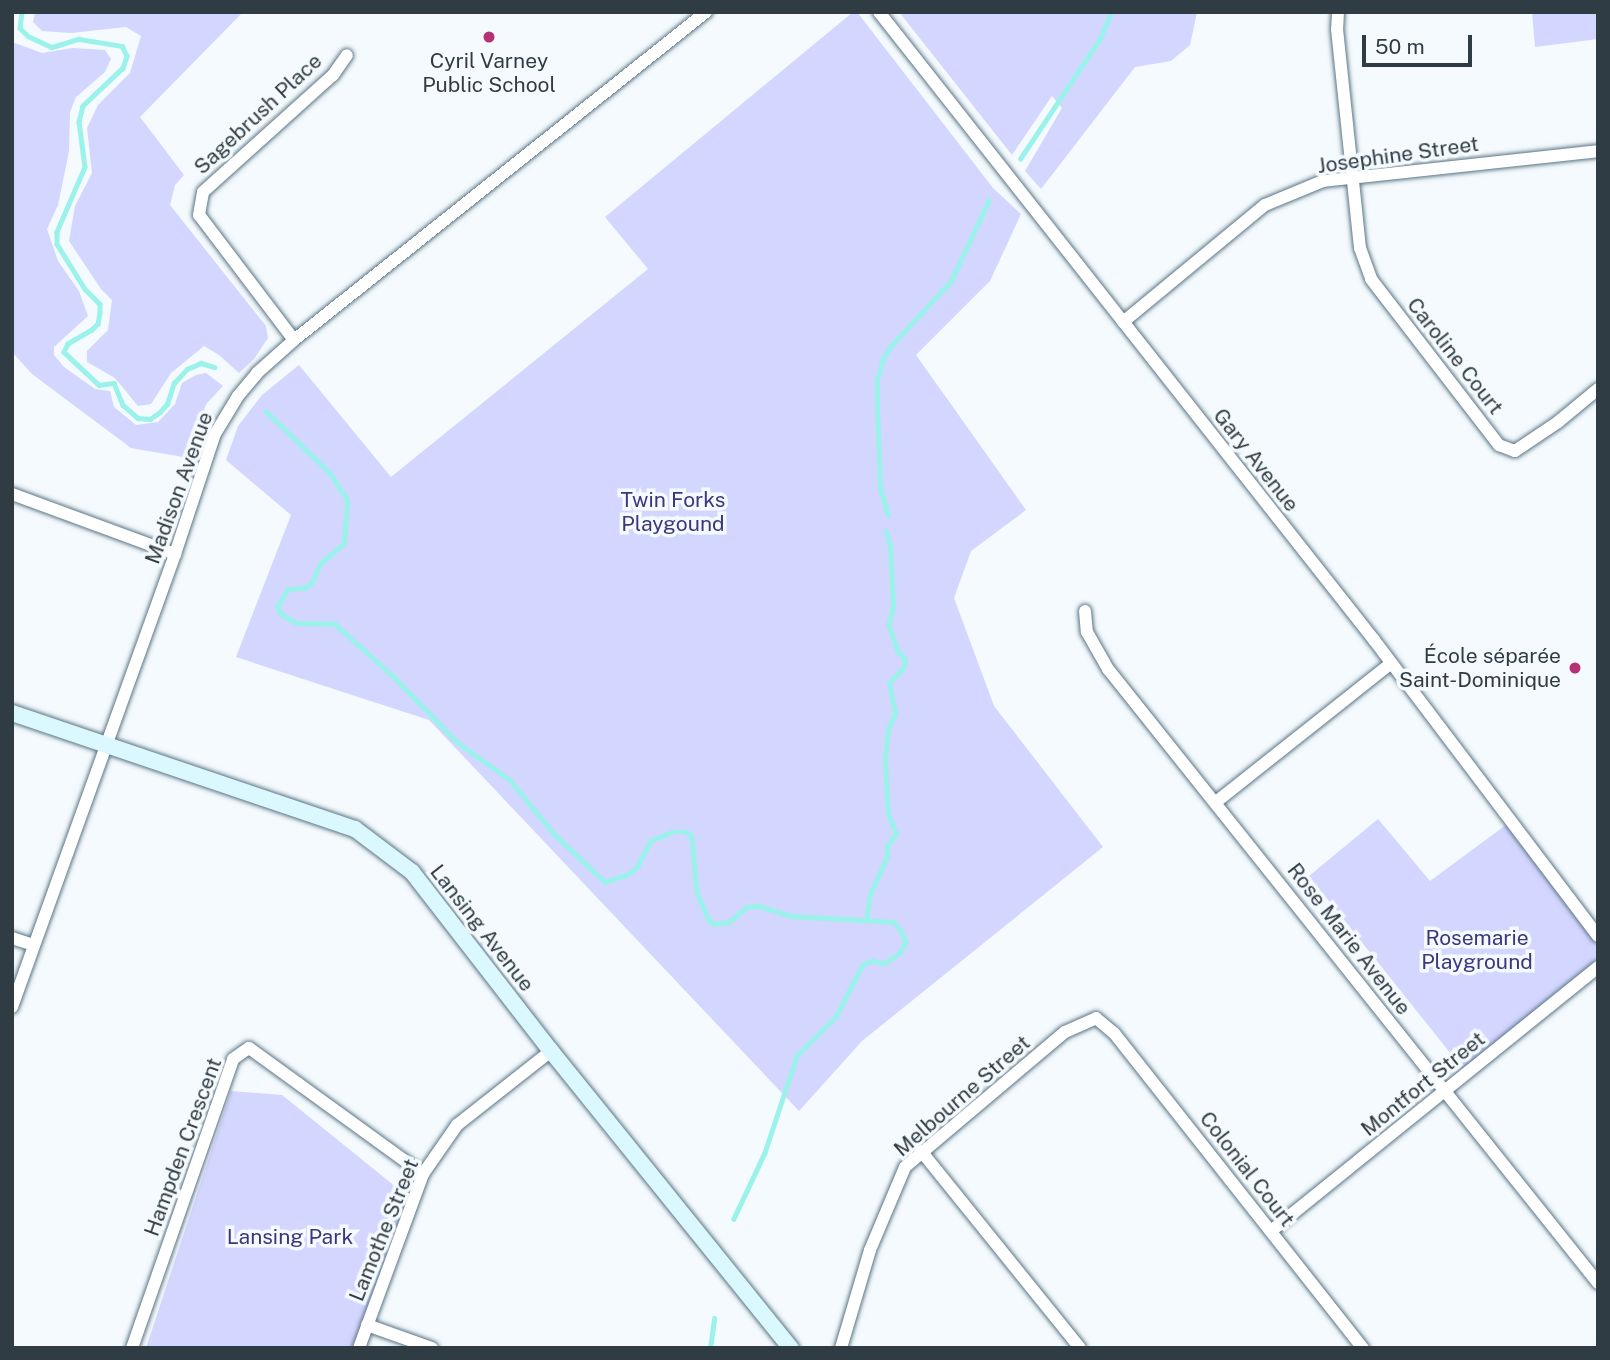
<!DOCTYPE html>
<meta charset="utf-8">
<style>
body{margin:0}
#map{position:relative;width:1610px;height:1360px;overflow:hidden;background:#f4fafd;font-family:"Public Sans",sans-serif}
div>[style]{position:absolute}
[style*='--x']{left:calc(var(--x)*1px);top:calc(var(--y)*1px);width:calc(var(--w)*1px);rotate:calc(var(--a)*1deg)}
.green>*{inset:0;background:#d3d6ff}
.stream>*{height:4.5px;margin:-2.25px;padding:0 2.25px;transform-origin:2.25px;border-radius:2.25px;background:#9af2ea}
.roads{filter:drop-shadow(0 0 2px #5a7586) drop-shadow(0 0 2px #5a7586)}
.street>*{height:12px;margin:-6px;padding:0 6px;transform-origin:6px;border-radius:6px;background:#fff}
.secondary>*{height:16px;margin:-8px;padding:0 8px;transform-origin:8px;border-radius:8px;background:#daf8fd}
.dots>*{width:19px;height:19px;translate:-50% -50%;box-sizing:border-box;border:4px solid #f4fafd;border-radius:50%}
span{translate:-50% -50%;white-space:nowrap;text-align:center;line-height:1.15;-webkit-text-stroke:7px #f4fafd;paint-order:stroke}
.poi-label{font-size:21px;color:#303c44}
.right{translate:-100% -50%;text-align:right}
.street-label{font-size:21px;color:#303c44}
.park-label{font-size:21px;color:#3c377d}
.frame{position:absolute;inset:0;border:14px solid #303c44;pointer-events:none}
.scale{position:absolute;left:1362px;top:35px;width:110px;height:32px;box-sizing:border-box;border:4px solid #303c44;border-top:0;padding-left:9px;font-size:21px;line-height:24px;white-space:nowrap;color:#303c44;-webkit-text-stroke:5px #f4fafd;paint-order:stroke}
</style>
<div id="map">
<div class="green">
<div style="clip-path:polygon(35px 12px,243px 12px,140px 117px,184px 175px,175px 185px,170px 205px,266px 326px,268px 338px,254px 359px,239px 373px,219px 355px,204px 346px,171px 373px,151px 404px,138px 406px,115px 378px,87px 362px,87px 351px,108px 330px,112px 300px,101px 289px,69px 241px,75px 206px,92px 173px,87px 128px,98px 105px,130px 73px,141px 36px,126px 27px,71px 33px,42px 31px,33px 22px)"></div>
<div style="clip-path:polygon(853px 12px,857px 12px,993px 188px,1021px 214px,990px 281px,916px 355px,1026px 510px,971px 551px,954px 598px,994px 706px,1103px 847px,862px 1041px,799px 1111px,429px 720px,236px 657px,291px 515px,226px 460px,238px 426px,262px 395px,299px 365px,391px 477px,648px 269px,605px 217px)"></div>
<div style="clip-path:polygon(899px 12px,1197px 12px,1190px 45px,1171px 61px,1135px 67px,1041px 189px,1025px 171px,1062px 108px,1052px 96px,1012px 155px)"></div>
<div style="clip-path:polygon(1532px 12px,1598px 12px,1598px 39px,1535px 47px)"></div>
<div style="clip-path:polygon(12px 42px,42px 53px,73px 48px,105px 50px,111px 59px,105px 72px,76px 97px,70px 112px,69px 151px,58px 205px,47px 229px,58px 261px,79px 291px,88px 316px,54px 347px,54px 355px,64px 367px,95px 389px,110px 391px,114px 407px,136px 425px,158px 422px,175px 404px,182px 383px,196px 375px,206px 373px,223px 386px,207px 403px,183px 457px,131px 448px,32px 374px,12px 352px)"></div>
<div style="clip-path:polygon(1378px 819px,1430px 881px,1506px 825px,1598px 943px,1598px 957px,1593px 963px,1463px 1069px,1309px 876px)"></div>
<div style="clip-path:polygon(231px 1091px,282px 1095px,412px 1200px,359px 1348px,146px 1348px)"></div>
</div>
<div class="stream">
<div style="--x:22;--y:12;--w:16;--a:97"></div>
<div style="--x:20;--y:28;--w:11;--a:45"></div>
<div style="--x:28;--y:36;--w:26;--a:25"></div>
<div style="--x:52;--y:47;--w:28;--a:-17"></div>
<div style="--x:79;--y:39;--w:44;--a:9.2"></div>
<div style="--x:122;--y:46;--w:11;--a:63"></div>
<div style="--x:127;--y:56;--w:13;--a:108"></div>
<div style="--x:123;--y:68;--w:55;--a:136.5"></div>
<div style="--x:83;--y:106;--w:16;--a:104"></div>
<div style="--x:79;--y:122;--w:45;--a:82.4"></div>
<div style="--x:85;--y:167;--w:71;--a:113.3"></div>
<div style="--x:57;--y:232;--w:12;--a:90"></div>
<div style="--x:57;--y:244;--w:53;--a:58.1"></div>
<div style="--x:85;--y:289;--w:21;--a:45"></div>
<div style="--x:100;--y:304;--w:9;--a:90"></div>
<div style="--x:100;--y:313;--w:11;--a:100"></div>
<div style="--x:98;--y:324;--w:8;--a:135"></div>
<div style="--x:92;--y:330;--w:28;--a:150"></div>
<div style="--x:68;--y:344;--w:9;--a:117"></div>
<div style="--x:64;--y:352;--w:48;--a:43.3"></div>
<div style="--x:99;--y:385;--w:15;--a:-8"></div>
<div style="--x:114;--y:383;--w:24;--a:68"></div>
<div style="--x:123;--y:405;--w:20;--a:41"></div>
<div style="--x:138;--y:418;--w:12;--a:5"></div>
<div style="--x:150;--y:419;--w:12;--a:-35"></div>
<div style="--x:160;--y:412;--w:11;--a:-49"></div>
<div style="--x:167;--y:404;--w:22;--a:-72"></div>
<div style="--x:174;--y:383;--w:19;--a:-47"></div>
<div style="--x:187;--y:369;--w:15;--a:-23"></div>
<div style="--x:201;--y:363;--w:14;--a:17"></div>
<div style="--x:1020;--y:159;--w:146;--a:-56.4"></div>
<div style="--x:1101;--y:37;--w:27;--a:-68"></div>
<div style="--x:266;--y:411;--w:89;--a:44.1"></div>
<div style="--x:330;--y:473;--w:33;--a:57"></div>
<div style="--x:348;--y:501;--w:43;--a:95.3"></div>
<div style="--x:344;--y:544;--w:30;--a:140"></div>
<div style="--x:321;--y:563;--w:22;--a:114"></div>
<div style="--x:312;--y:583;--w:8;--a:140"></div>
<div style="--x:306;--y:588;--w:18;--a:174"></div>
<div style="--x:288;--y:590;--w:19;--a:122"></div>
<div style="--x:278;--y:606;--w:7;--a:74"></div>
<div style="--x:280;--y:613;--w:19;--a:32"></div>
<div style="--x:296;--y:623;--w:39;--a:1"></div>
<div style="--x:335;--y:624;--w:82;--a:42"></div>
<div style="--x:396;--y:679;--w:88;--a:45.9"></div>
<div style="--x:457;--y:742;--w:65;--a:35.6"></div>
<div style="--x:510;--y:780;--w:71;--a:50.7"></div>
<div style="--x:555;--y:835;--w:69;--a:43.2"></div>
<div style="--x:605;--y:882;--w:23;--a:-18"></div>
<div style="--x:627;--y:875;--w:13;--a:-39"></div>
<div style="--x:637;--y:867;--w:29;--a:-63"></div>
<div style="--x:650;--y:841;--w:24;--a:-22"></div>
<div style="--x:672;--y:832;--w:15;--a:0"></div>
<div style="--x:687;--y:832;--w:7;--a:45"></div>
<div style="--x:692;--y:837;--w:55;--a:84.8"></div>
<div style="--x:697;--y:892;--w:30;--a:67"></div>
<div style="--x:709;--y:920;--w:7;--a:34"></div>
<div style="--x:715;--y:924;--w:14;--a:-8"></div>
<div style="--x:729;--y:922;--w:23;--a:-40"></div>
<div style="--x:747;--y:907;--w:12;--a:-5"></div>
<div style="--x:759;--y:906;--w:34;--a:17"></div>
<div style="--x:791;--y:916;--w:103;--a:3.3"></div>
<div style="--x:894;--y:922;--w:11;--a:52"></div>
<div style="--x:901;--y:931;--w:12;--a:66"></div>
<div style="--x:906;--y:942;--w:13;--a:119"></div>
<div style="--x:900;--y:953;--w:19;--a:145"></div>
<div style="--x:884;--y:964;--w:12;--a:-166"></div>
<div style="--x:872;--y:961;--w:10;--a:156"></div>
<div style="--x:863;--y:965;--w:59;--a:117.4"></div>
<div style="--x:836;--y:1017;--w:55;--a:135"></div>
<div style="--x:797;--y:1056;--w:102;--a:108.3"></div>
<div style="--x:765;--y:1153;--w:73;--a:115.2"></div>
<div style="--x:888;--y:516;--w:29;--a:-106"></div>
<div style="--x:880;--y:488;--w:81;--a:-92.1"></div>
<div style="--x:877;--y:407;--w:27;--a:-90"></div>
<div style="--x:877;--y:380;--w:22;--a:-74"></div>
<div style="--x:883;--y:359;--w:14;--a:-60"></div>
<div style="--x:890;--y:347;--w:90;--a:-47.3"></div>
<div style="--x:951;--y:281;--w:89;--a:-64.9"></div>
<div style="--x:866;--y:920;--w:26;--a:-81"></div>
<div style="--x:870;--y:894;--w:41;--a:-65.3"></div>
<div style="--x:887;--y:857;--w:11;--a:-90"></div>
<div style="--x:887;--y:846;--w:15;--a:-53"></div>
<div style="--x:896;--y:834;--w:22;--a:-112"></div>
<div style="--x:888;--y:814;--w:56;--a:-93.1"></div>
<div style="--x:885;--y:758;--w:29;--a:-84"></div>
<div style="--x:888;--y:729;--w:17;--a:-66"></div>
<div style="--x:895;--y:713;--w:31;--a:-101"></div>
<div style="--x:889;--y:683;--w:22;--a:-47"></div>
<div style="--x:904;--y:667;--w:8;--a:-83"></div>
<div style="--x:905;--y:659;--w:10;--a:-135"></div>
<div style="--x:898;--y:652;--w:29;--a:-110"></div>
<div style="--x:888;--y:625;--w:19;--a:-74"></div>
<div style="--x:893;--y:607;--w:61;--a:-92.8"></div>
<div style="--x:890;--y:546;--w:15;--a:-106"></div>
<div style="--x:710;--y:1348;--w:30;--a:-82"></div>
</div>
<div class="roads">
<div class="street">
<div style="--x:879;--y:12;--w:800;--a:51.75"></div>
<div style="--x:1374;--y:640;--w:371;--a:52.9"></div>
<div style="--x:1338;--y:12;--w:17;--a:93"></div>
<div style="--x:1337;--y:29;--w:220;--a:84"></div>
<div style="--x:1360;--y:248;--w:33;--a:70"></div>
<div style="--x:1371;--y:279;--w:210;--a:52.4"></div>
<div style="--x:1499;--y:445;--w:17;--a:21"></div>
<div style="--x:1515;--y:451;--w:52;--a:-34"></div>
<div style="--x:1558;--y:422;--w:52;--a:-39.5"></div>
<div style="--x:1123;--y:322;--w:184;--a:-39.5"></div>
<div style="--x:1265;--y:205;--w:63;--a:-22.5"></div>
<div style="--x:1323;--y:181;--w:277;--a:-6.2"></div>
<div style="--x:294;--y:340;--w:157;--a:-127.2"></div>
<div style="--x:199;--y:215;--w:23;--a:-80"></div>
<div style="--x:203;--y:192;--w:175;--a:-42"></div>
<div style="--x:333;--y:75;--w:24;--a:-55"></div>
<div style="--x:12;--y:494;--w:174;--a:20.2"></div>
<div style="--x:1085;--y:611;--w:21;--a:85"></div>
<div style="--x:1087;--y:632;--w:43;--a:60.4"></div>
<div style="--x:1108;--y:669;--w:786;--a:51.41"></div>
<div style="--x:1216;--y:802;--w:222;--a:-38.4"></div>
<div style="--x:12;--y:938;--w:23;--a:18"></div>
<div style="--x:12;--y:1007;--w:481;--a:-70.2"></div>
<div style="--x:175;--y:554;--w:126;--a:-71.6"></div>
<div style="--x:215;--y:434;--w:44;--a:-58.8"></div>
<div style="--x:238;--y:396;--w:30;--a:-50"></div>
<div style="--x:257;--y:373;--w:50;--a:-41.7"></div>
<div style="--x:294;--y:340;--w:527;--a:-38.52"></div>
<div style="--x:921;--y:1151;--w:253;--a:51.1"></div>
<div style="--x:1271;--y:1231;--w:420;--a:-38.9"></div>
<div style="--x:367;--y:1325;--w:69;--a:19.5"></div>
<div style="--x:132;--y:1348;--w:306;--a:-70.7"></div>
<div style="--x:233;--y:1059;--w:19;--a:-35"></div>
<div style="--x:249;--y:1048;--w:215;--a:35.9"></div>
<div style="--x:359;--y:1348;--w:185;--a:-69.8"></div>
<div style="--x:423;--y:1174;--w:60;--a:-55.2"></div>
<div style="--x:457;--y:1125;--w:120;--a:-38.2"></div>
<div style="--x:841;--y:1348;--w:102;--a:-73.5"></div>
<div style="--x:870;--y:1250;--w:90;--a:-67.1"></div>
<div style="--x:905;--y:1167;--w:209;--a:-40.2"></div>
<div style="--x:1065;--y:1032;--w:34;--a:-24"></div>
<div style="--x:1096;--y:1018;--w:23;--a:40"></div>
<div style="--x:1114;--y:1033;--w:402;--a:51.7"></div>
</div>
<div class="secondary">
<div style="--x:12;--y:713;--w:362;--a:18.7"></div>
<div style="--x:355;--y:829;--w:71;--a:37"></div>
<div style="--x:412;--y:872;--w:227;--a:52.2"></div>
<div style="--x:551;--y:1051;--w:382;--a:51.1"></div>
</div>
</div>
<div class="dots">
<div style="left:489px;top:37px;background:#b53075"></div>
<div style="left:1575px;top:668px;background:#b53075"></div>
</div>
<div class="poi-label">
<span style="left:489px;top:73px">Cyril Varney<br>Public School</span>
<span class="right" style="left:1561px;top:668px">École séparée<br>Saint-Dominique</span>
</div>
<div class="street-label">
<span style="left:258px;top:114px;rotate:-43deg">Sagebrush Place</span>
<span style="left:1398px;top:155px;rotate:-8deg">Josephine Street</span>
<span style="left:1455px;top:356px;rotate:52deg">Caroline Court</span>
<span style="left:1256px;top:460px;rotate:52deg">Gary Avenue</span>
<span style="left:179px;top:488px;rotate:-70deg">Madison Avenue</span>
<span style="left:482px;top:928px;rotate:52deg">Lansing Avenue</span>
<span style="left:1349px;top:939px;rotate:52deg">Rose Marie Avenue</span>
<span style="left:1423px;top:1084px;rotate:-39deg">Montfort Street</span>
<span style="left:962px;top:1096px;rotate:-41deg">Melbourne Street</span>
<span style="left:183px;top:1147px;rotate:-70deg">Hampden Crescent</span>
<span style="left:1247px;top:1169px;rotate:52deg">Colonial Court</span>
<span style="left:384px;top:1230px;rotate:-68deg">Lamothe Street</span>
</div>
<div class="park-label">
<span style="left:673px;top:512px">Twin Forks<br>Playgound</span>
<span style="left:1477px;top:950px">Rosemarie<br>Playground</span>
<span style="left:290px;top:1237px">Lansing Park</span>
</div>
<div class="frame"></div>
<div class="scale">50 m</div>
</div>
